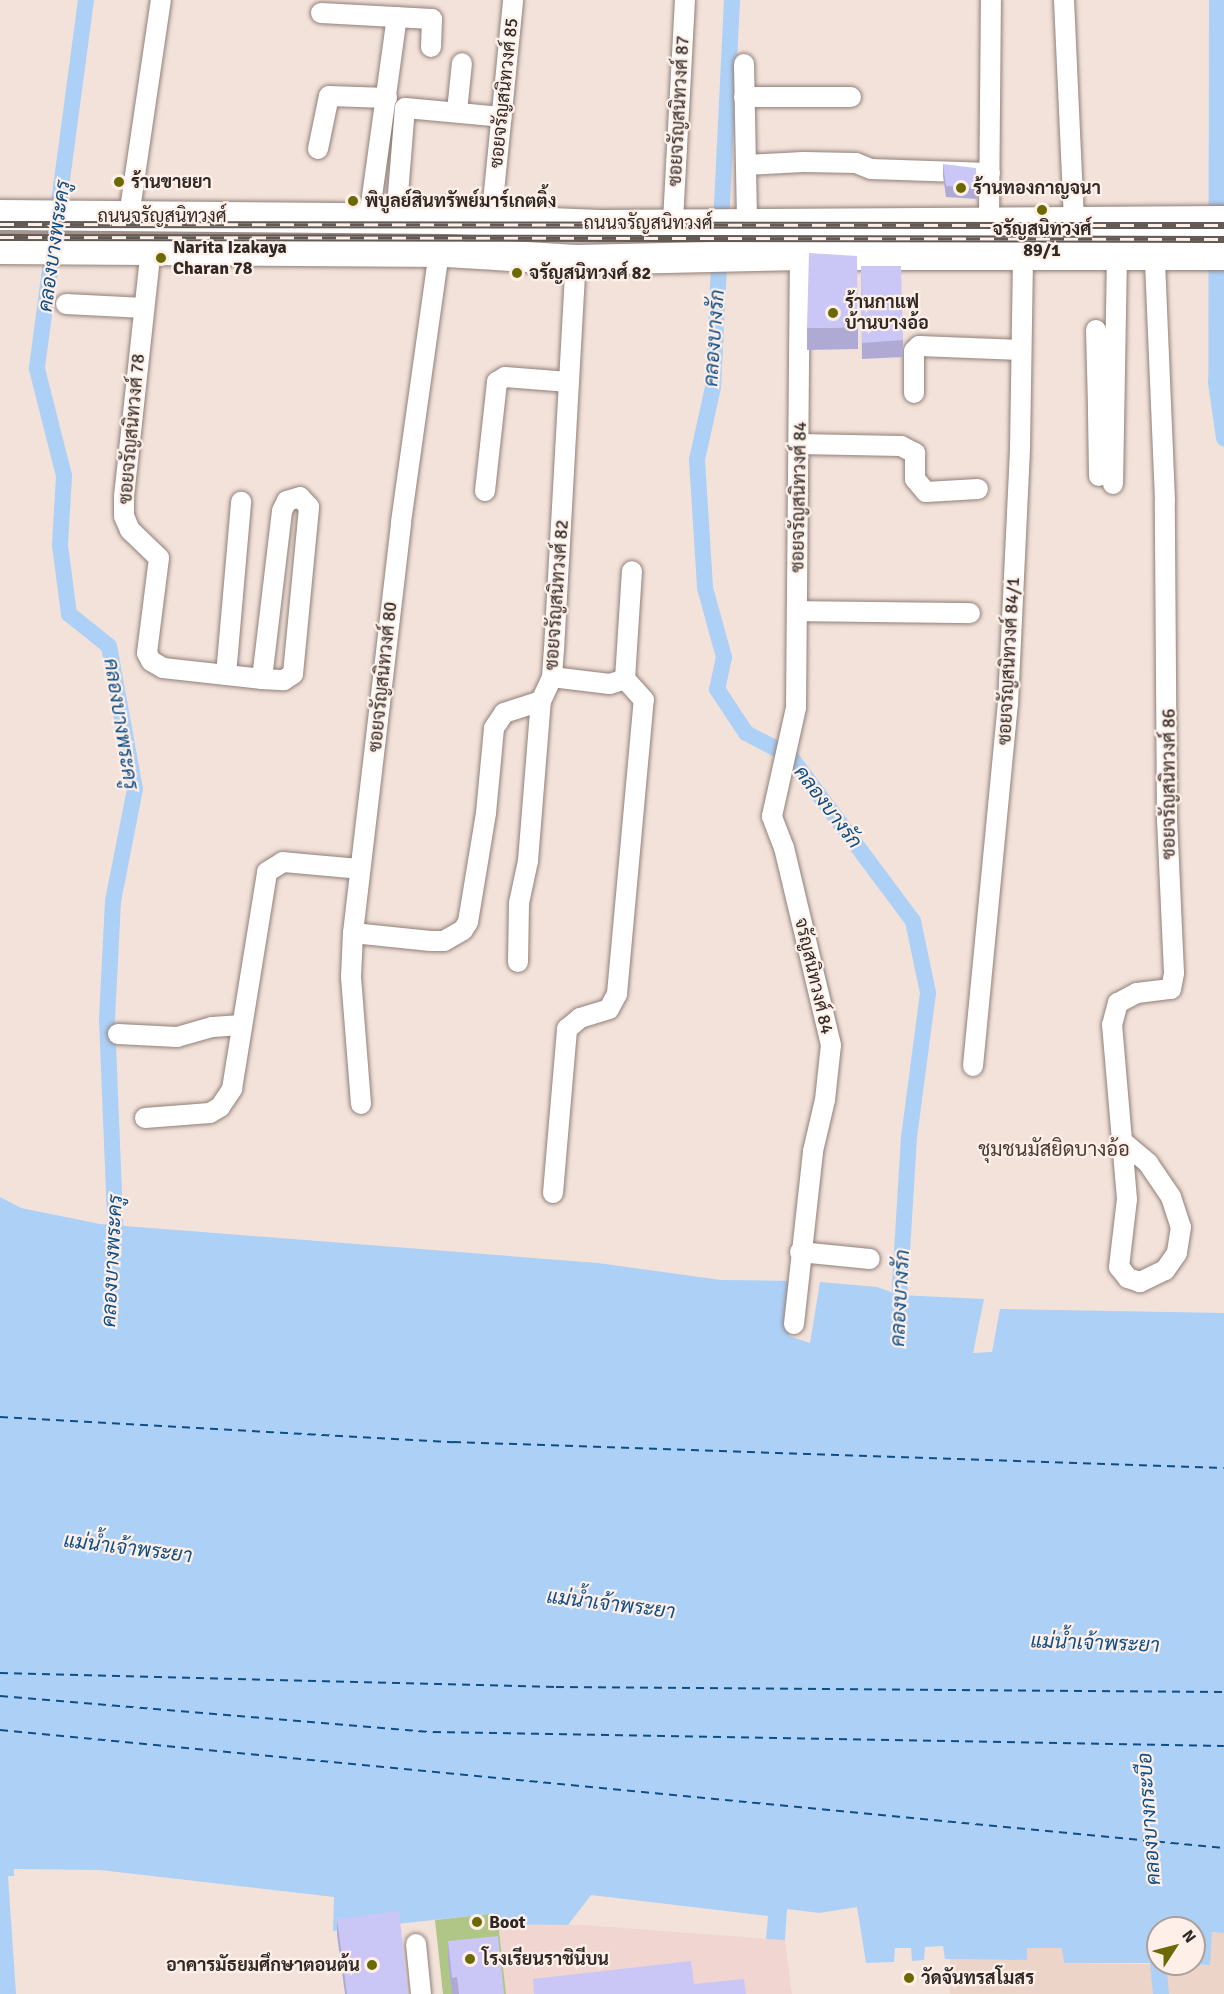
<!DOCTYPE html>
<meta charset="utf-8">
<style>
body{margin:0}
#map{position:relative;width:1224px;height:1994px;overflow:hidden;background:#f3e2da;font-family:Signika,Sarabun,sans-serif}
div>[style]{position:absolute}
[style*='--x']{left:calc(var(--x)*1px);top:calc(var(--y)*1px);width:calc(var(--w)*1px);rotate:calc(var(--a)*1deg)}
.commercial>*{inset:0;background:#f0d5d1}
.built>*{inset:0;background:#edd4c9}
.green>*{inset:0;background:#b0c687}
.water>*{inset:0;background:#add0f7}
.canal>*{height:16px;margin:-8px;padding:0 8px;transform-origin:8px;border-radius:8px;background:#add0f7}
.ferry>*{height:1.5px;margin-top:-0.75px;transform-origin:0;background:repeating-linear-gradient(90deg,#0e4e87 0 8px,transparent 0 14px)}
.roads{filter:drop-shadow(0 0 2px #908079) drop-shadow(0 0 2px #908079)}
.street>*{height:20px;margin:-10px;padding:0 10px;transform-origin:10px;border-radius:10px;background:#fff}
.primary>*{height:30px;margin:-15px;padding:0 15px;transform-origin:15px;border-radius:15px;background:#fff}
.rail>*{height:7px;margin-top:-3.5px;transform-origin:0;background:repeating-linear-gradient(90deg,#fef0e9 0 14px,#635a55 0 28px);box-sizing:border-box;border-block:2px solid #635a55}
.wall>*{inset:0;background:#aeaad4}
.building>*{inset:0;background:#cac6f6}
.dots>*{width:16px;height:16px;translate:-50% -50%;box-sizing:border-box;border:3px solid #fef0e9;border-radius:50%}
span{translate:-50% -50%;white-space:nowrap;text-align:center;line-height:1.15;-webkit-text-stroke:4.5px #fef0e9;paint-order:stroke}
.street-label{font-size:18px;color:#2f2825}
.poi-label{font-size:18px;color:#2f2825;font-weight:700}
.left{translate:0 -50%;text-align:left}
.right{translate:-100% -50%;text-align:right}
.water-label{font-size:20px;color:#0e4e87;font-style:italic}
.neighbourhood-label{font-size:20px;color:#473933}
.north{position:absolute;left:1146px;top:1916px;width:60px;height:60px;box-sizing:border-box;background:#fef0e9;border:2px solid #aba09b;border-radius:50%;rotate:54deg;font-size:16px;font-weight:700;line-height:24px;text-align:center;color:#2f2825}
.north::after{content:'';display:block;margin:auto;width:21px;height:27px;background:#6c6902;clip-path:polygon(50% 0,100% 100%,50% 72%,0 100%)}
</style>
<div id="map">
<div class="commercial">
<div style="clip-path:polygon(498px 1924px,584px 1925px,785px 1940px,792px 1994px,506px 1994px)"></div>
</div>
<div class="built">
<div style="clip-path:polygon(1212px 1932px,1224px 1933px,1224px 1994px,950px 1994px,950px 1959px,1026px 1960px,1027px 1948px,1063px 1948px,1065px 1963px,1209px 1965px)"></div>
</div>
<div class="green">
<div style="clip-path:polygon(497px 1913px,506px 1994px,443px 1994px,435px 1920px)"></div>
</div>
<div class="water">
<div style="clip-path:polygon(0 1197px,21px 1208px,100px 1224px,598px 1263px,721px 1280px,794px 1281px,789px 1336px,810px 1343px,820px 1282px,877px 1287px,899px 1295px,984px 1299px,973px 1353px,992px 1352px,1000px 1309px,1224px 1313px,1224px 1933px,1212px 1932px,1210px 1965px,1178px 1964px,1194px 1964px,1194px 1928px,1158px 1928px,1158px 1963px,1064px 1963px,1062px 1948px,1027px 1948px,1027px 1960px,945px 1959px,943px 1946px,925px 1947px,924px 1960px,912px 1961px,911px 1948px,895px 1948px,894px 1962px,866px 1963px,857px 1907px,819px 1913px,787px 1909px,785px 1940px,766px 1939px,768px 1916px,591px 1895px,568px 1925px,498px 1924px,497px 1913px,333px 1931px,334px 1897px,100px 1870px,14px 1869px,14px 1876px,8px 1876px,16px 1994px,0 1994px)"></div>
</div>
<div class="canal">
<div style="--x:86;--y:0;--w:372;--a:97.6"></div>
<div style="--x:37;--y:369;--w:110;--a:75.8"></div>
<div style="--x:64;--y:476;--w:69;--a:93.3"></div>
<div style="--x:60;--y:545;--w:70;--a:82.6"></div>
<div style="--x:69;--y:614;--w:51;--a:38.7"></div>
<div style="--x:109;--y:646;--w:145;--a:79.7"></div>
<div style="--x:135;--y:789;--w:114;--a:101.1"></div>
<div style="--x:113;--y:901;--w:118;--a:92.9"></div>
<div style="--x:107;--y:1019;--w:227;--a:87.7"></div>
<div style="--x:732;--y:0;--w:387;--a:92.8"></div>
<div style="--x:713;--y:387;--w:75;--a:102.4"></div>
<div style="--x:697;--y:460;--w:128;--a:86.4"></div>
<div style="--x:705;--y:588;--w:72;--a:74.6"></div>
<div style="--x:724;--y:657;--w:33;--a:102"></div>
<div style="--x:717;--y:689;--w:53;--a:56.6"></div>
<div style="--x:746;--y:733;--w:50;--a:27.6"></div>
<div style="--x:790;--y:756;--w:206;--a:53.3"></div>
<div style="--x:913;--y:921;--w:74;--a:78.2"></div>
<div style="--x:928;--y:993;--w:145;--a:97.5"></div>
<div style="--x:909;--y:1137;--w:181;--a:93.5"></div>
<div style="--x:1217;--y:0;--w:382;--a:90.1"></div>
<div style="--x:1216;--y:382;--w:57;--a:81.9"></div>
<div style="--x:1156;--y:1941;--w:53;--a:84.6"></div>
</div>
<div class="ferry">
<div style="--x:0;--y:1417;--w:454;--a:3.2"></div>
<div style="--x:453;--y:1442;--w:771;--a:1.93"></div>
<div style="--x:0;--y:1673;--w:556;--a:1.44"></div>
<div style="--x:556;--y:1687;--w:668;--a:0.43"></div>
<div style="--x:0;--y:1696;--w:434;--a:4.8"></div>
<div style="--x:433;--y:1732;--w:791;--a:1.01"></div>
<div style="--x:0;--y:1730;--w:1230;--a:5.51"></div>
</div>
<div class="roads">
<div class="street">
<div style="--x:1064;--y:0;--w:220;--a:87.4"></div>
<div style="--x:321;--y:13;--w:111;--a:3.1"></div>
<div style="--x:432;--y:19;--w:28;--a:92"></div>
<div style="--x:744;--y:64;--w:160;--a:88.9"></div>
<div style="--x:744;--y:97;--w:107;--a:0"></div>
<div style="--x:457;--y:111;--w:48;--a:-84.1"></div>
<div style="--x:318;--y:149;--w:54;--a:-78.3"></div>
<div style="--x:329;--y:96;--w:58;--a:2"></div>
<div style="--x:746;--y:165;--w:57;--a:-3"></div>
<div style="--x:803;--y:162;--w:53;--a:1.1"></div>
<div style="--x:856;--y:163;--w:16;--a:22"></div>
<div style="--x:871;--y:169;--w:119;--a:1.9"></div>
<div style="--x:129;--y:216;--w:218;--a:-81.6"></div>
<div style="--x:369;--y:218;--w:203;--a:-82.1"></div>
<div style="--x:396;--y:219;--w:111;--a:-85.4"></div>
<div style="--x:405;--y:108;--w:97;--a:5.3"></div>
<div style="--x:989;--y:220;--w:220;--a:-89.5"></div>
<div style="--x:673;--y:221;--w:221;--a:-86.9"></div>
<div style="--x:491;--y:222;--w:223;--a:-84.3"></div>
<div style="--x:151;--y:248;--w:250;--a:96.2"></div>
<div style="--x:124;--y:497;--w:19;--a:90"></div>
<div style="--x:124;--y:516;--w:15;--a:67"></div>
<div style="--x:130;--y:530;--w:40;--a:44"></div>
<div style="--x:159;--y:558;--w:96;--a:97.2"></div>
<div style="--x:147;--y:653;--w:9;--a:63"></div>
<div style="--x:151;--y:661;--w:14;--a:30"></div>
<div style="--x:163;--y:668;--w:100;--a:6.3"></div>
<div style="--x:262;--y:679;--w:22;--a:3"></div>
<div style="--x:284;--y:680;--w:11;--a:-34"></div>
<div style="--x:293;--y:674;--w:168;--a:-84.5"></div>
<div style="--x:309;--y:507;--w:13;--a:-132"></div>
<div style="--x:300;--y:497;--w:14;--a:163"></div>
<div style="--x:287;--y:501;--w:11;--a:117"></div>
<div style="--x:282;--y:511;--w:169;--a:96.8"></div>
<div style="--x:66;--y:304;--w:78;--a:2.9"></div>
<div style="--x:1096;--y:330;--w:79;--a:88.5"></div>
<div style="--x:914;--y:393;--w:42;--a:-90"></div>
<div style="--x:914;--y:351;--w:7;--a:-45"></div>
<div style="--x:919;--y:346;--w:102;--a:2.2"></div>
<div style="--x:799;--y:444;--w:102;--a:1.1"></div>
<div style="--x:901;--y:446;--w:16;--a:27"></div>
<div style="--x:915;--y:453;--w:26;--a:90"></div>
<div style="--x:915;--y:479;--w:17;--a:50"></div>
<div style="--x:926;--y:492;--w:52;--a:-3.3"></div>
<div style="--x:1099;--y:476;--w:67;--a:-90.9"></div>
<div style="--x:1098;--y:409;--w:16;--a:-4"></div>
<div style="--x:1113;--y:484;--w:227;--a:-89"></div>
<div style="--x:485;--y:491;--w:110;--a:-83.7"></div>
<div style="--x:497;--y:382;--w:9;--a:-32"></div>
<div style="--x:505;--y:377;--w:64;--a:4.5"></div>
<div style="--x:797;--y:611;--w:173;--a:0.7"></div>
<div style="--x:226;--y:675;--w:174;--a:-85"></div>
<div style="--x:552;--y:677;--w:58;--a:6.9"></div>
<div style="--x:610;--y:684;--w:16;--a:-18"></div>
<div style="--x:353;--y:933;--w:78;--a:5.9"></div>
<div style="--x:431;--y:941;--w:13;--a:0"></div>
<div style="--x:444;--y:941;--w:22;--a:-30"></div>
<div style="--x:463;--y:930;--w:9;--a:-58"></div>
<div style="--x:468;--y:922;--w:110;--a:-80.6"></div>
<div style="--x:486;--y:813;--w:85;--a:-84.6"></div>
<div style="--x:494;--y:728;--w:18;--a:-56"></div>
<div style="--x:504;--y:713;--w:39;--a:-18"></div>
<div style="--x:518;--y:962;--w:59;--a:-89"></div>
<div style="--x:519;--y:903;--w:43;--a:-77.9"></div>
<div style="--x:528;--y:861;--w:161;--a:-85.4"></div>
<div style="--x:541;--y:701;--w:26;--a:-65"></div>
<div style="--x:552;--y:677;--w:27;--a:-86"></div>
<div style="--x:554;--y:650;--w:391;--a:-86.8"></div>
<div style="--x:118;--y:1034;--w:59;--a:2.9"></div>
<div style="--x:177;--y:1037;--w:36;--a:-16"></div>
<div style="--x:212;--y:1027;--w:30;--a:-4"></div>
<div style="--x:973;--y:1066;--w:364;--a:-84.5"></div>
<div style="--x:1008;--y:704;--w:255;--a:-87.3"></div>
<div style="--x:1020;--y:449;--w:194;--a:-89.1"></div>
<div style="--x:361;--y:1104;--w:127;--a:-94.5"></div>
<div style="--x:351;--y:977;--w:44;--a:-87.4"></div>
<div style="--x:353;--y:933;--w:414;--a:-83.3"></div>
<div style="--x:401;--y:522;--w:273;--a:-82"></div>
<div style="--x:145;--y:1118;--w:65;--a:-4.4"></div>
<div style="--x:210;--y:1113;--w:12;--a:-31"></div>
<div style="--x:220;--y:1107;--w:22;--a:-56"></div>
<div style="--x:232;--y:1089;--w:220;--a:-80.8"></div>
<div style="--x:267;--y:872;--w:19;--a:-32"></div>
<div style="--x:283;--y:862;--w:77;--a:5.2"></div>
<div style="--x:1123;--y:1142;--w:33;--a:40"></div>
<div style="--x:1148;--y:1163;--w:41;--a:55.9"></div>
<div style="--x:1171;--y:1197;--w:32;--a:72"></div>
<div style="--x:1181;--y:1227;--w:26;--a:99"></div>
<div style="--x:1177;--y:1253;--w:21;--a:125"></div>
<div style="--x:1165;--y:1270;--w:28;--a:154"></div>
<div style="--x:1140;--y:1282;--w:13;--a:-162"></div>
<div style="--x:1128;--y:1278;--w:14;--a:-129"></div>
<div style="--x:1119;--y:1267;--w:68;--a:-83.3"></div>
<div style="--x:1127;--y:1199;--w:175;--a:-94.9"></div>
<div style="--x:1112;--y:1025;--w:23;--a:-75"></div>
<div style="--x:1118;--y:1003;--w:21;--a:-28"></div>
<div style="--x:1137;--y:993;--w:34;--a:-7"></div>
<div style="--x:1171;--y:989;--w:16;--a:-79"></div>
<div style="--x:1174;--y:973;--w:153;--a:-92.6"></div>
<div style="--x:1167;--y:820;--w:320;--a:-90.4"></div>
<div style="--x:1165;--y:500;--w:243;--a:-92.4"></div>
<div style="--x:553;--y:1193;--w:165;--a:-85.1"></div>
<div style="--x:567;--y:1029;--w:17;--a:-40"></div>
<div style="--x:580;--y:1018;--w:30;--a:-17"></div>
<div style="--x:609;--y:1009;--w:17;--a:-62"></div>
<div style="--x:617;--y:994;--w:295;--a:-84.8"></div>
<div style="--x:644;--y:700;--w:28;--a:-132"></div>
<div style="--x:625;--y:679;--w:108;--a:-86.3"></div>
<div style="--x:800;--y:1252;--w:70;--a:5.7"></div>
<div style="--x:794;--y:1324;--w:174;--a:-83.7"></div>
<div style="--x:813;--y:1151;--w:52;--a:-76.8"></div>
<div style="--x:825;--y:1100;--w:55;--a:-83.8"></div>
<div style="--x:831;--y:1045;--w:203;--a:-103.4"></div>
<div style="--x:784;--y:848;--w:34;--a:-111"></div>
<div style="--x:772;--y:816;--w:111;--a:-77.5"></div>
<div style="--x:796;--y:708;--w:453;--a:-89.5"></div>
<div style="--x:416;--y:1944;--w:50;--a:84.3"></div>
</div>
<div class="primary">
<div style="--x:0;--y:215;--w:448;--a:0.5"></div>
<div style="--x:448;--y:219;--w:152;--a:2.3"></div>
<div style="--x:600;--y:225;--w:624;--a:-0.37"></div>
<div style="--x:0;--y:249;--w:446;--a:0.4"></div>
<div style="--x:446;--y:252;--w:130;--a:3.5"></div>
<div style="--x:576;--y:260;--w:224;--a:-1.3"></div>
<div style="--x:800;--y:255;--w:424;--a:0"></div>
</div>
</div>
<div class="rail">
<div style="--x:0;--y:224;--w:1224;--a:0.05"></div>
<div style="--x:0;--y:237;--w:1224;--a:0.09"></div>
</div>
<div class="wall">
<div style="clip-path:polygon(943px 164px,977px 188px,977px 199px,946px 197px,943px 176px)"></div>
<div style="clip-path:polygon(861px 266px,903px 340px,903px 357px,862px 359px)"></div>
<div style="clip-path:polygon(858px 327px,858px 349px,807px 350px,807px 328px)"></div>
<div style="clip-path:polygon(337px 1919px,408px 1994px,345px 1994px,337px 1935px)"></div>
<div style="clip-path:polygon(448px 1941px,504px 1994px,452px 1994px,448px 1958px)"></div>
</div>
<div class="building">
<div style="clip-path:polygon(943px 164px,976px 168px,977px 188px,946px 186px)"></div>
<div style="clip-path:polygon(809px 253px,857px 256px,858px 327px,807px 328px)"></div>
<div style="clip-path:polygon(861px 266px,901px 266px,903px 340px,862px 343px)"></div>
<div style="clip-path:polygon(399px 1911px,408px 1994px,347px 1994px,337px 1919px)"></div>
<div style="clip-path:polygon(498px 1936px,504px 1994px,459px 1994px,457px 1977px,452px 1978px,448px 1941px)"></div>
<div style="clip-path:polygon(691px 1961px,694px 1984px,744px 1979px,746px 1994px,534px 1994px,533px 1979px)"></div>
</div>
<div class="dots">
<div style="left:119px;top:182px;background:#6c6902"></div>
<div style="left:961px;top:188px;background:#6c6902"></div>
<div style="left:353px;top:201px;background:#6c6902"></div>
<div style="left:1042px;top:210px;background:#6c6902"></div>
<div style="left:161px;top:258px;background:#6c6902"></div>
<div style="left:517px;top:273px;background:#6c6902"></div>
<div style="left:833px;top:313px;background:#6c6902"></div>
<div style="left:477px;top:1922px;background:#6c6902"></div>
<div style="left:470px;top:1959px;background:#6c6902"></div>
<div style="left:372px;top:1965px;background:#6c6902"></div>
<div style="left:909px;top:1978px;background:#6c6902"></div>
</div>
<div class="street-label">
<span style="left:504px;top:93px;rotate:-84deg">ซอยจรัญสนิทวงศ์ 85</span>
<span style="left:679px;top:111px;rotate:-87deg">ซอยจรัญสนิทวงศ์ 87</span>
<span style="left:162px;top:216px">ถนนจรัญสนิทวงศ์</span>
<span style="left:648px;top:223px">ถนนจรัญสนิทวงศ์</span>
<span style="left:132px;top:429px;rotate:-85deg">ซอยจรัญสนิทวงศ์ 78</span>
<span style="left:799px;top:497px;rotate:-89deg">ซอยจรัญสนิทวงศ์ 84</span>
<span style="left:557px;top:595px;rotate:-86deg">ซอยจรัญสนิทวงศ์ 82</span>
<span style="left:1009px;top:661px;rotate:-87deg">ซอยจรัญสนิทวงศ์ 84/1</span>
<span style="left:383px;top:677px;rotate:-84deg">ซอยจรัญสนิทวงศ์ 80</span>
<span style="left:1169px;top:784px;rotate:-90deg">ซอยจรัญสนิทวงศ์ 86</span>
<span style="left:814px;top:976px;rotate:77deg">จรัญสนิทวงศ์ 84</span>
</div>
<div class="poi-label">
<span class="left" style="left:131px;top:182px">ร้านขายยา</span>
<span class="left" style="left:973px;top:188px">ร้านทองกาญจนา</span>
<span class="left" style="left:365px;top:201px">พิบูลย์สินทรัพย์มาร์เกตติ้ง</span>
<span style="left:1042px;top:240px">จรัญสนิทวงศ์<br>89/1</span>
<span class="left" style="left:173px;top:258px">Narita Izakaya<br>Charan 78</span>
<span class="left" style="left:529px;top:273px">จรัญสนิทวงศ์ 82</span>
<span class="left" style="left:845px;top:313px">ร้านกาแฟ<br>บ้านบางอ้อ</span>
<span class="left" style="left:489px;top:1922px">Boot</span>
<span class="left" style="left:482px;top:1959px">โรงเรียนราชินีบน</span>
<span class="right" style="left:360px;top:1965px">อาคารมัธยมศึกษาตอนต้น</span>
<span class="left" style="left:921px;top:1978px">วัดจันทรสโมสร</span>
</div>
<div class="water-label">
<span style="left:54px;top:246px;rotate:-82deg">คลองบางพระครู</span>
<span style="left:714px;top:338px;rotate:-86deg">คลองบางรัก</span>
<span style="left:121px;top:724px;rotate:81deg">คลองบางพระครู</span>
<span style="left:828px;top:807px;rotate:53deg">คลองบางรัก</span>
<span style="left:112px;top:1261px;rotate:-87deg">คลองบางพระครู</span>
<span style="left:900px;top:1298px;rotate:-87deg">คลองบางรัก</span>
<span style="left:128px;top:1548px;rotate:7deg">แม่น้ำเจ้าพระยา</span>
<span style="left:611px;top:1604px;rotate:7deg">แม่น้ำเจ้าพระยา</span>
<span style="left:1095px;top:1643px;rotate:2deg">แม่น้ำเจ้าพระยา</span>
<span style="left:1149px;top:1819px;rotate:-94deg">คลองบางกระบือ</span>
</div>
<div class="neighbourhood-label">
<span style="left:1054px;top:1149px">ชุมชนมัสยิดบางอ้อ</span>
</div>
<div class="north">N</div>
</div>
